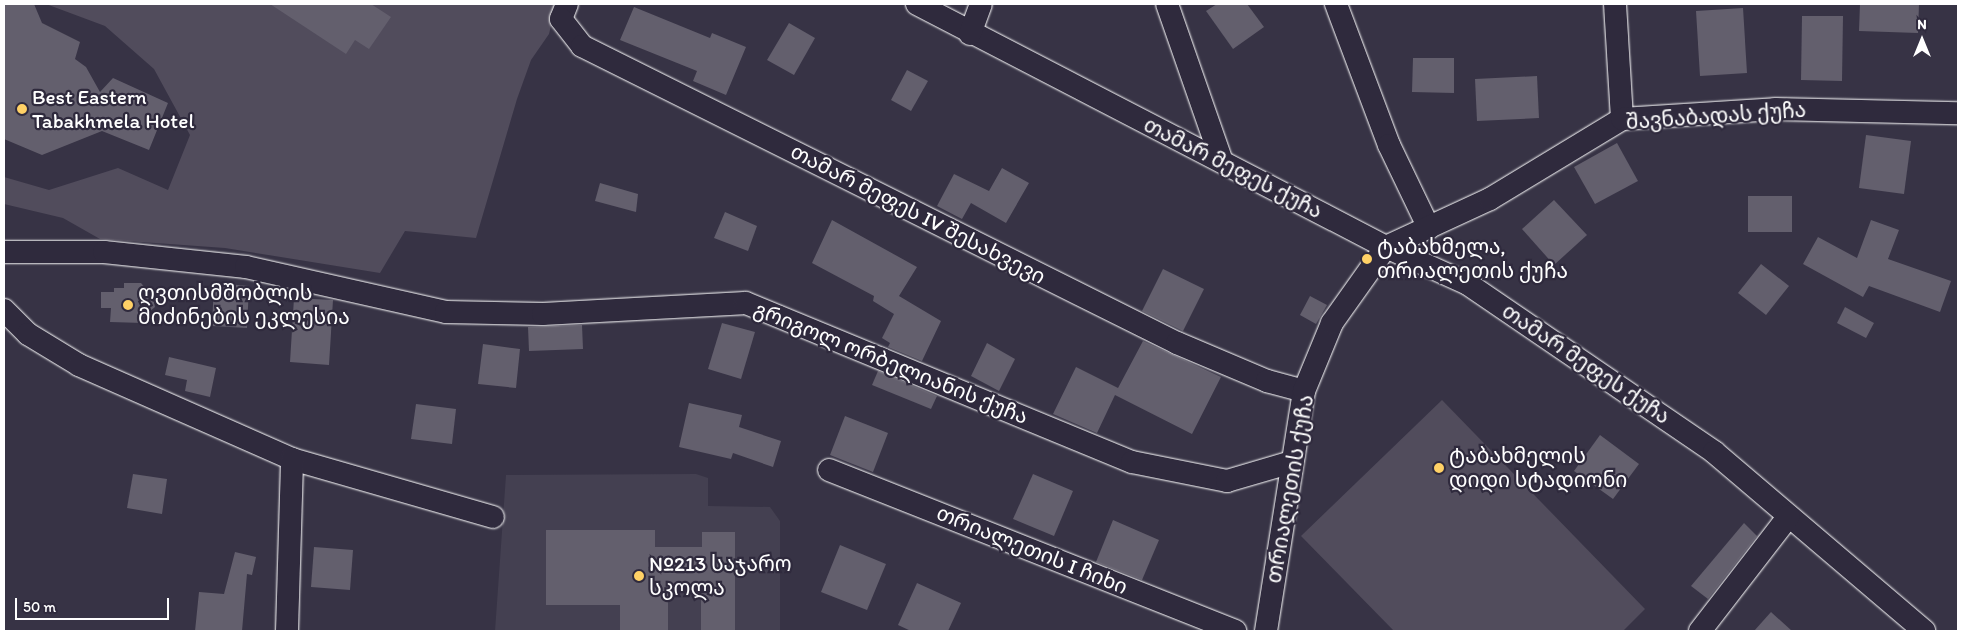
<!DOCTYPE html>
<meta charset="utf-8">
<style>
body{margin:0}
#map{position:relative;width:1962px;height:635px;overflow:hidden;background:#373345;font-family:Itim,"Noto Sans Georgian",sans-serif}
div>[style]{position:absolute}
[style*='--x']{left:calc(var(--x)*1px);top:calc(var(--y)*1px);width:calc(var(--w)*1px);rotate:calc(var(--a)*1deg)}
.built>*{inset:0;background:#444051}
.green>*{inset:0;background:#514c5c}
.building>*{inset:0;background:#635f6d}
.roads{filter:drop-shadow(0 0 1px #fff) drop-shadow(0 0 1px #fff)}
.minor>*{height:22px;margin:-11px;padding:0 11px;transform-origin:11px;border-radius:11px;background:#2f2a3d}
.dots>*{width:14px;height:14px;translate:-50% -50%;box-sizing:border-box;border:2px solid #2f2a3d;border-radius:50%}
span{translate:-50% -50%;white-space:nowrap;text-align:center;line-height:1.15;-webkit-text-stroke:4.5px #2f2a3d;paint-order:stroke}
.poi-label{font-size:21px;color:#fff}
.left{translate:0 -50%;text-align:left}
.street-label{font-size:21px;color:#fff}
.frame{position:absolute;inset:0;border:5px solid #fff;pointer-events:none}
.north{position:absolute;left:1897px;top:15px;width:50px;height:50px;-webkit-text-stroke:4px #2f2a3d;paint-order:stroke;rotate:0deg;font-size:14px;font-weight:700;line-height:20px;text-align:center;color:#fff}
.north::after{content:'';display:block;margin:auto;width:18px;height:22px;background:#fff;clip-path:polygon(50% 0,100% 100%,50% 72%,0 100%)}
.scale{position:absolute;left:15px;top:598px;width:154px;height:22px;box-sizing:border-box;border:2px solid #fff;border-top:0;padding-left:6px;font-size:15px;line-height:18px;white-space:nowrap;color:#fff;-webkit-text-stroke:4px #2f2a3d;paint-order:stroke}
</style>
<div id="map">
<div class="built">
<div style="clip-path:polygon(696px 474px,708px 478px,708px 506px,770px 507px,780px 521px,780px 631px,495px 631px,506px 475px)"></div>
</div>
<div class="green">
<div style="clip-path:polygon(46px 4px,556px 4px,549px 34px,531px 60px,517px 99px,476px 238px,405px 231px,380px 273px,225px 248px,100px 239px,63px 218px,4px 204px,4px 177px,49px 190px,118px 168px,168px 190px,190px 135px,154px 69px,105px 26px)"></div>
<div style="clip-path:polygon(1442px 400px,1645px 609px,1623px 631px,1394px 631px,1301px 536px)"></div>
</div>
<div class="building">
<div style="clip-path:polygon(34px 4px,42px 23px,80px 42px,75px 59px,86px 67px,100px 92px,113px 78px,168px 103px,149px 150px,102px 131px,42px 155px,4px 139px,4px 5px)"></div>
<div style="clip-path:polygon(270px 4px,371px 4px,391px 17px,369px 49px,355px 40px,346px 54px)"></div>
<div style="clip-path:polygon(1217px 4px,1247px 4px,1264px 27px,1233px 49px,1206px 11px)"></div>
<div style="clip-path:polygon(1860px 4px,1919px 4px,1918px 33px,1859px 31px)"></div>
<div style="clip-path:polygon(634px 7px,710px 38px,712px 33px,746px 47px,726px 95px,693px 81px,697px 71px,620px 40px)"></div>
<div style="clip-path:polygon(1743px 8px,1747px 73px,1700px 76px,1696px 11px)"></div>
<div style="clip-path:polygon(1802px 16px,1843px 16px,1842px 81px,1801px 80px)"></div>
<div style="clip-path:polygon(789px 23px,815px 38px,794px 75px,767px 60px)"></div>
<div style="clip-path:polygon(1413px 58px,1454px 58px,1454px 93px,1412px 92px)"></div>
<div style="clip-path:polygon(907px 70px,928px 81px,911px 111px,891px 100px)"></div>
<div style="clip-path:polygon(1537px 76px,1539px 118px,1477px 121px,1475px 79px)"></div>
<div style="clip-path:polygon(1866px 135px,1911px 141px,1904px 194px,1859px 188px)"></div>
<div style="clip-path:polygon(1617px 143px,1638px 181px,1595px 204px,1574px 167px)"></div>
<div style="clip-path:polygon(1002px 168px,1029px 183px,1006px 223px,971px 203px,962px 219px,937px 206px,954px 174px,989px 191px)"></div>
<div style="clip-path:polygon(600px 183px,638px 194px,636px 212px,595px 201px)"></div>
<div style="clip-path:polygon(1748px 196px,1792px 196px,1792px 232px,1748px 232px)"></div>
<div style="clip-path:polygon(1554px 200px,1587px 235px,1554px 265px,1522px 229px)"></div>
<div style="clip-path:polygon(725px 212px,757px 226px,748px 251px,714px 238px)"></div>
<div style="clip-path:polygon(832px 220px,917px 267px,899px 296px,941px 321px,922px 361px,888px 347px,890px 343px,882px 338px,894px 314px,873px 301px,874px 296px,812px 263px)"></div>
<div style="clip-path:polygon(1871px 220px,1899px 230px,1888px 259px,1951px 281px,1940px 312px,1869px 286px,1863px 297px,1803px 264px,1818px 237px,1857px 258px)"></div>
<div style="clip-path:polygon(1761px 264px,1789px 286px,1766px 315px,1738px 293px)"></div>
<div style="clip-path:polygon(1163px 269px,1204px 289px,1183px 331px,1142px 311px)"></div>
<div style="clip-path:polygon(124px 283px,141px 283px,153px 297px,155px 307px,143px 317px,143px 323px,110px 322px,111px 308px,101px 308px,101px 292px,114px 292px,114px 288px,124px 288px)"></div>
<div style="clip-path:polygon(214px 283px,249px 286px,247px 328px,212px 326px)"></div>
<div style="clip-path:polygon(1310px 296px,1327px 305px,1316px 324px,1300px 315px)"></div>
<div style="clip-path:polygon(294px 298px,333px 300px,329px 365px,290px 362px)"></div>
<div style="clip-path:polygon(1845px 307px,1874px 323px,1866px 338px,1837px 323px)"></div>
<div style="clip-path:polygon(722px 323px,755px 332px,741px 379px,708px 369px)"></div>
<div style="clip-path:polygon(582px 325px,583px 349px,529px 351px,528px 327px)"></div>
<div style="clip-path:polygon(1143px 341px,1221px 377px,1192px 434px,1115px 395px,1097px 433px,1053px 414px,1076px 367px,1118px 388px)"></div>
<div style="clip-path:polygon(987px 343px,1015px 359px,999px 391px,971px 376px)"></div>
<div style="clip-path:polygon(483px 344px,520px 349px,516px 388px,478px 384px)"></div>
<div style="clip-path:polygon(169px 357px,216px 368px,210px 397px,185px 391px,187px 380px,165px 375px)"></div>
<div style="clip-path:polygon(878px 371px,937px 396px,931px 409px,872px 385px)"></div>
<div style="clip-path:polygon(689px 403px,742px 415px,739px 427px,781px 441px,773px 467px,733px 453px,731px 459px,679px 447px)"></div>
<div style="clip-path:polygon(416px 404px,456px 409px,452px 444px,411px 439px)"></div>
<div style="clip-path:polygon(845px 416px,888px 433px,873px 472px,830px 455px)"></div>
<div style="clip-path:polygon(1600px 435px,1639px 464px,1613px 499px,1574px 471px)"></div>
<div style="clip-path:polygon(133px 474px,167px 479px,162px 514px,127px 508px)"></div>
<div style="clip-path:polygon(1033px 474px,1073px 491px,1054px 536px,1013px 519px)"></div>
<div style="clip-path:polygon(1113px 520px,1159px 540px,1142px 580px,1096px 562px)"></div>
<div style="clip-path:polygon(1744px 523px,1757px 536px,1708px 599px,1691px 586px)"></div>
<div style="clip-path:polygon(546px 530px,655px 530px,655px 547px,702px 547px,702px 532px,735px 532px,735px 631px,701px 631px,701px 585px,668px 585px,668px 631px,620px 631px,620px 605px,546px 605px)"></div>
<div style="clip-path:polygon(840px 545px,886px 564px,867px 610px,821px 592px)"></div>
<div style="clip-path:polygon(314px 547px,353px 550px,350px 590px,311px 587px)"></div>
<div style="clip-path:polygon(235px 552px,256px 557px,252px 575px,247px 574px,242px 631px,195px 631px,199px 592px,224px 594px)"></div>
<div style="clip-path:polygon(917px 583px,961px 603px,948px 631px,911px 631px,898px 625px)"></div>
<div style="clip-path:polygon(1771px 612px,1792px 631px,1754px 631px)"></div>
</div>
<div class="roads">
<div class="minor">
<div style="--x:567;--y:4;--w:16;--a:112"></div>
<div style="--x:561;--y:19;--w:34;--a:52"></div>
<div style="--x:582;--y:46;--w:665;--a:26.53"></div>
<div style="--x:1177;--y:343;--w:98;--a:22.9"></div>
<div style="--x:1267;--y:381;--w:38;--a:15"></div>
<div style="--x:917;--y:4;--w:528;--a:27.39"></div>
<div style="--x:1386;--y:247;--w:90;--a:24.3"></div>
<div style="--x:1468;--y:284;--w:298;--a:34.3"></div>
<div style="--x:1714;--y:452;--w:276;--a:40.4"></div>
<div style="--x:1167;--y:4;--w:167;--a:70.8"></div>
<div style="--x:1336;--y:4;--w:151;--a:69.4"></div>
<div style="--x:1389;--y:145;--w:92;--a:64.3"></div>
<div style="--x:1615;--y:4;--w:115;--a:86.5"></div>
<div style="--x:970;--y:34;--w:32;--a:-70"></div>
<div style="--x:1386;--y:247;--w:115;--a:-24.8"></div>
<div style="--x:1490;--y:199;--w:154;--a:-31.2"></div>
<div style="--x:1622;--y:119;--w:153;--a:-3.7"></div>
<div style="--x:1775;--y:109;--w:183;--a:1.3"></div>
<div style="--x:4;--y:252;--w:100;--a:0"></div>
<div style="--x:104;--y:252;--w:143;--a:6"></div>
<div style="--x:246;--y:267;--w:205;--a:12.7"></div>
<div style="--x:446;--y:312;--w:97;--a:1.2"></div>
<div style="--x:543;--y:314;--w:203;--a:-3.1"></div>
<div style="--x:746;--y:303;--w:417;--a:22.4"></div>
<div style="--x:1132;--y:462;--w:97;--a:11.3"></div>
<div style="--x:1227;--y:481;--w:68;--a:-16.3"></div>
<div style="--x:4;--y:310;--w:34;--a:45"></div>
<div style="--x:28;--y:334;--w:60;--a:31.3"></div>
<div style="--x:79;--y:365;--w:233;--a:23.8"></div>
<div style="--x:292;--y:459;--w:209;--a:16.1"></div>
<div style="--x:829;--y:470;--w:437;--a:21.6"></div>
<div style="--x:287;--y:631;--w:172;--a:-88.3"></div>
<div style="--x:1266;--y:631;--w:243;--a:-81"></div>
<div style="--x:1304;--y:391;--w:74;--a:-67.6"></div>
<div style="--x:1332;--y:323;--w:93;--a:-54.6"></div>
<div style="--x:1700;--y:631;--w:145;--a:-52.3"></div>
</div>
</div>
<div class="dots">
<div style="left:22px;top:109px;background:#ffd166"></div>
<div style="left:1367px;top:259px;background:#ffd166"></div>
<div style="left:128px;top:305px;background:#ffd166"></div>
<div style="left:1439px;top:468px;background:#ffd166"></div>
<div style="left:639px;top:576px;background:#ffd166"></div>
</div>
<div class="poi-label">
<span class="left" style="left:32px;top:109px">Best Eastern<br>Tabakhmela Hotel</span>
<span class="left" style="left:1377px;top:259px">ტაბახმელა,<br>თრიალეთის ქუჩა</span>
<span class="left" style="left:138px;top:305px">ღვთისმშობლის<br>მიძინების ეკლესია</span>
<span class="left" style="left:1449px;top:468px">ტაბახმელის<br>დიდი სტადიონი</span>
<span class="left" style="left:649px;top:576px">№213 საჯარო<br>სკოლა</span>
</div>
<div class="street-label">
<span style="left:1716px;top:116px;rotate:-4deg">შავნაბადას ქუჩა</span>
<span style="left:1233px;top:168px;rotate:27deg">თამარ მეფეს ქუჩა</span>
<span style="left:918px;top:214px;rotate:27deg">თამარ მეფეს IV შესახვევი</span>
<span style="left:891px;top:363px;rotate:22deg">გრიგოლ ორბელიანის ქუჩა</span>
<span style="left:1586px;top:364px;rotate:34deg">თამარ მეფეს ქუჩა</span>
<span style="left:1290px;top:489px;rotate:-80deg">თრიალეთის ქუჩა</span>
<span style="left:1032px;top:550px;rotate:22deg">თრიალეთის I ჩიხი</span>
</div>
<div class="frame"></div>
<div class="north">N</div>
<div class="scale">50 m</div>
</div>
